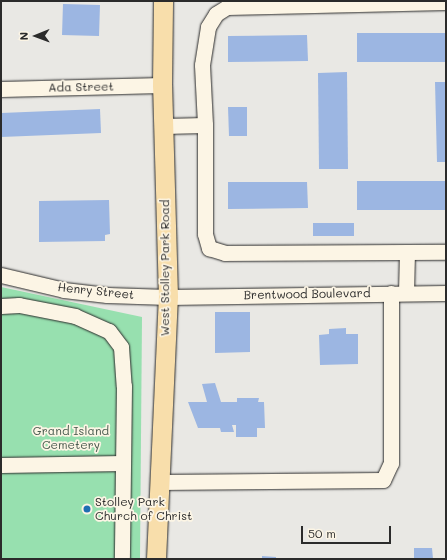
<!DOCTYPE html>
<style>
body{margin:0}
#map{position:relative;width:447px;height:560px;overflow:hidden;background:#e9e8e4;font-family:Mali,sans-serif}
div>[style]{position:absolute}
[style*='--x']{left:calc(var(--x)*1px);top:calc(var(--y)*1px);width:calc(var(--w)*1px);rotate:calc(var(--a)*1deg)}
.green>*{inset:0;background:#97e0af}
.building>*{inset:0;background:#9cb6e2}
.roads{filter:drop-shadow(0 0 1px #2b2b2b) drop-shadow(0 0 1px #2b2b2b)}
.minor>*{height:15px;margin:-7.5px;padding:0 7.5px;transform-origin:7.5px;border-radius:7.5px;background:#fcf5e5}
.major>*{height:19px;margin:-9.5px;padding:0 9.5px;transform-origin:9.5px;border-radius:9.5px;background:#f8deab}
.dots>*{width:11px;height:11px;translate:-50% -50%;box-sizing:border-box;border:2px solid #fcf5e5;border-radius:50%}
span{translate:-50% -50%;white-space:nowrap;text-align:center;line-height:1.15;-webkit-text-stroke:3.5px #fcf5e5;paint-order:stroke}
.street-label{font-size:12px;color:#2b2b2b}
.park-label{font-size:12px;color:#46584c}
.poi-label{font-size:12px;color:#2b2b2b}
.left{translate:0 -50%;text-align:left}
.frame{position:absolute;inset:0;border:2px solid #2b2b2b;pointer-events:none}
.north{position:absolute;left:16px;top:16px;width:40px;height:40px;-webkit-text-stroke:3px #fcf5e5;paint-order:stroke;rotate:269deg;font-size:11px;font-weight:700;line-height:16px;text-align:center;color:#2b2b2b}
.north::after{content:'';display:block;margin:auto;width:14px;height:18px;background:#2b2b2b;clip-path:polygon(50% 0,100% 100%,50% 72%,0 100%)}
.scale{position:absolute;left:301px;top:526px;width:90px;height:18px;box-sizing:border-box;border:2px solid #2b2b2b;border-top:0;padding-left:5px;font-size:12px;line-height:14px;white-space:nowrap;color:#2b2b2b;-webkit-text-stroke:3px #fcf5e5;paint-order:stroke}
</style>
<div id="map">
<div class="green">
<div style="clip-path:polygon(1px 287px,142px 317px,140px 559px,1px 559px)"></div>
</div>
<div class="building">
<div style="clip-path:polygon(63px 4px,100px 5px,99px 36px,62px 35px)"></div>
<div style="clip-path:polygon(357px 33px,446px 33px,446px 62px,357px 62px)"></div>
<div style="clip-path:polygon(307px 35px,308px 61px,228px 62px,228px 36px)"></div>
<div style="clip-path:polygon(347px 72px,348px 169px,319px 169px,318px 73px)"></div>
<div style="clip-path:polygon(435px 82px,446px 82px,446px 162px,437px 162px)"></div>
<div style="clip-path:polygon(228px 107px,247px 107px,247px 136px,229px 136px)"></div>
<div style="clip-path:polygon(100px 109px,101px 133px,1px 137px,1px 113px)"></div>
<div style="clip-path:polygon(357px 181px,446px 181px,446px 210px,357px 210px)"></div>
<div style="clip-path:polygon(228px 182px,307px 182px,308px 208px,228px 209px)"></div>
<div style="clip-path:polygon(109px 200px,110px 234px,105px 235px,105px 241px,39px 242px,39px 201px)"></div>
<div style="clip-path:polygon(313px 223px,354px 223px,354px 236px,313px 236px)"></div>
<div style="clip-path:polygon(215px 312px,250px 312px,250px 352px,215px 353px)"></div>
<div style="clip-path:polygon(346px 328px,346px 334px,358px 334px,358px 364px,320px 365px,319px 335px,329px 334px,329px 329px)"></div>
<div style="clip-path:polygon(215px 383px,221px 402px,237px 402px,237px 398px,259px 398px,258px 402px,264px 402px,265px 428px,257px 428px,257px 437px,236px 437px,236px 425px,232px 425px,234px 432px,221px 432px,220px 428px,198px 428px,188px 402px,207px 402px,202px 384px)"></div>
<div style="clip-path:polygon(414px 548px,432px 548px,433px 559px,414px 559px)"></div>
<div style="clip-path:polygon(262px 556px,276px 557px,276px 559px,262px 559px)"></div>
</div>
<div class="roads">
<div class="minor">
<div style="--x:446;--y:2;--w:219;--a:178.7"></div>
<div style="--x:227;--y:7;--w:13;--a:148"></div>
<div style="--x:216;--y:14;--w:15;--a:122"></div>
<div style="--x:208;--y:27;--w:38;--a:99"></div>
<div style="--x:202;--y:65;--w:60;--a:87.1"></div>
<div style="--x:205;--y:125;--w:109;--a:90"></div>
<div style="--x:205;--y:234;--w:15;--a:74"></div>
<div style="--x:209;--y:248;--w:17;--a:17"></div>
<div style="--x:225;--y:253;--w:221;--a:-0.3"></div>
<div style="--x:1;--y:89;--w:161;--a:-1.4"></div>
<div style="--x:163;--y:126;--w:42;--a:-1.4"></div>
<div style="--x:1;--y:275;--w:65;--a:13.4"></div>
<div style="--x:64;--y:290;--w:43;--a:6.6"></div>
<div style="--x:107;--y:295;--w:61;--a:1.9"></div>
<div style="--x:168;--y:297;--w:278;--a:-0.8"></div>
<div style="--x:406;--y:293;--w:41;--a:-88.6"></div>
<div style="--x:1;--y:306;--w:18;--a:-3"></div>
<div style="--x:19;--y:305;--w:57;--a:11.1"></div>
<div style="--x:75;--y:316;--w:37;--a:24"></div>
<div style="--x:109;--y:331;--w:20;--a:53"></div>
<div style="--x:121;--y:347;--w:39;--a:86"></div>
<div style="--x:124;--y:386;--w:173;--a:90.7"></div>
<div style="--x:1;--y:465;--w:122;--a:-0.9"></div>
<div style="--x:159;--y:482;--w:224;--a:-0.5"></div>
<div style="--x:383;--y:480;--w:19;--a:-65"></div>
<div style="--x:391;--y:463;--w:170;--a:-90"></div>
</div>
<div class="major">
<div style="--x:156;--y:559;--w:262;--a:-87.4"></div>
<div style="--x:168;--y:297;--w:212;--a:-91.6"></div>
<div style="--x:162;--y:85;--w:84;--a:-89.3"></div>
</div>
</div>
<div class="dots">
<div style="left:87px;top:509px;background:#1f6fb2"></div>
</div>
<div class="street-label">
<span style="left:81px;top:87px;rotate:-1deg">Ada Street</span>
<span style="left:165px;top:268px;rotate:-90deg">West Stolley Park Road</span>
<span style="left:96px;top:291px;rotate:6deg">Henry Street</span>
<span style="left:307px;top:294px;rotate:-1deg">Brentwood Boulevard</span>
</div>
<div class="park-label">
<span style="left:71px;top:438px">Grand Island<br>Cemetery</span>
</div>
<div class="poi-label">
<span class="left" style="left:95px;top:509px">Stolley Park<br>Church of Christ</span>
</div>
<div class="frame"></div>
<div class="north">N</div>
<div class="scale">50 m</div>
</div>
